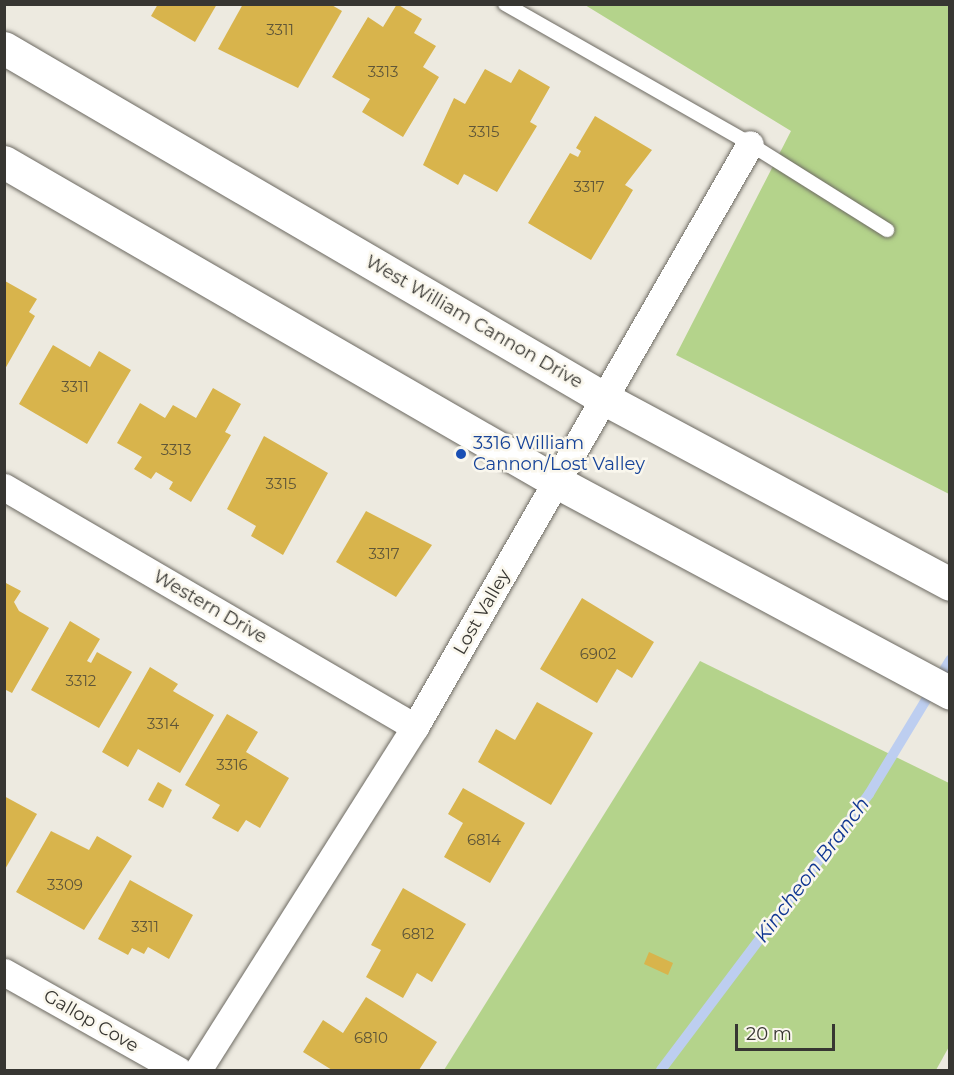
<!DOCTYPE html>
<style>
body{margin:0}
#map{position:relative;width:954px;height:1075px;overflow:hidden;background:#edeae0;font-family:Montserrat,sans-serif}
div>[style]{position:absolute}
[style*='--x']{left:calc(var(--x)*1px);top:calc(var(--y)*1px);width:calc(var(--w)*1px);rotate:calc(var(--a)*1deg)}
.green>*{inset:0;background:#b4d38b}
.stream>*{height:10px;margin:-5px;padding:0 5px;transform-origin:5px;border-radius:5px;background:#bdcef0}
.building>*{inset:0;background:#d8b44c}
.roads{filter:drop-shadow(0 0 2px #6d6a62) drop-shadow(0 0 2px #6d6a62)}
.service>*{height:14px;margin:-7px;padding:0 7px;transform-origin:7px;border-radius:7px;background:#fff}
.minor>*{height:27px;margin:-13.5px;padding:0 13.5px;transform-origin:13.5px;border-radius:13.5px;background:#fff}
.secondary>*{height:33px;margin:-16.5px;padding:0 16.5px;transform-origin:16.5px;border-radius:16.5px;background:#fff}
.dots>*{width:16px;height:16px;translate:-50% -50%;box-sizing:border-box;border:3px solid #faf7ed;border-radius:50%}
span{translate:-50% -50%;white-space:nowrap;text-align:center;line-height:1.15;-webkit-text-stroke:5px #faf7ed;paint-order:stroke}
.number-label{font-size:15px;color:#5f5638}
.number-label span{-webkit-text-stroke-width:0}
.street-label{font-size:18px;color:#373632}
.transit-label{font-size:18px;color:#164399}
.left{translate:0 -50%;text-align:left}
.water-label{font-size:20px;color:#0f3692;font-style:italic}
.frame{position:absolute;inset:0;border:6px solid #373632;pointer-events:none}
.scale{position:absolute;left:735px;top:1024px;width:100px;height:27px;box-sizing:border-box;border:3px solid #373632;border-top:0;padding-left:8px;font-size:18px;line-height:21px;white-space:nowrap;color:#373632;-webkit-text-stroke:4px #faf7ed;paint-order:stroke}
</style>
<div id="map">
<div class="green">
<div style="clip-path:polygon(585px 5px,949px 5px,949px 494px,676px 355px,791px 131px)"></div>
<div style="clip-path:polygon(700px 661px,949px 783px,950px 1045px,936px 1070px,444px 1070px)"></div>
</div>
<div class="stream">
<div style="--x:661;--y:1070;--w:346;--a:-53"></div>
<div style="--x:869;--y:794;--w:157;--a:-58.8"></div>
</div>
<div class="building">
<div style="clip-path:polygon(158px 4px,217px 4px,195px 42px,151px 16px)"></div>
<div style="clip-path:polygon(243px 4px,330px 4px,342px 11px,298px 88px,218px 49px)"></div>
<div style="clip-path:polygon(397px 4px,422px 19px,414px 33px,436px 46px,423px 67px,439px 77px,403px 137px,362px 112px,370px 99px,332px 77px,368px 17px,383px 27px)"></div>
<div style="clip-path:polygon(485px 69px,511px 83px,519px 69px,550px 87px,530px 122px,537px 126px,497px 192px,464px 174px,458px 185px,423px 165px,454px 98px,465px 104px)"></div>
<div style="clip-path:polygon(595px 116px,652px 150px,625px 185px,633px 190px,591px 260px,528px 223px,570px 153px,578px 157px,581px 151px,576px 148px)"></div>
<div style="clip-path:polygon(5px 281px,37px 299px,29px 312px,35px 316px,5px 369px)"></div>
<div style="clip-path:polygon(53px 345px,90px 367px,99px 351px,131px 370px,87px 444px,19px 404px)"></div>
<div style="clip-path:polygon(213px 388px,241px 404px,225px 432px,231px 435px,191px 502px,169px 489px,173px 482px,156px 472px,151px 479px,134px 469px,142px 457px,117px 443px,140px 403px,165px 418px,173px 405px,196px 418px)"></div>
<div style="clip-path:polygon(264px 436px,328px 473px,283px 555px,251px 536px,256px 526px,227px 509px)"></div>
<div style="clip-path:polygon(366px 511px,432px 545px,396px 597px,336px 562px)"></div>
<div style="clip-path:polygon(4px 582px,21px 591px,14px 602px,19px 611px,49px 628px,12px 693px,4px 689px)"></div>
<div style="clip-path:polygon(582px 598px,654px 642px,632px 678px,617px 669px,597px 703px,540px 669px)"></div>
<div style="clip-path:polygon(70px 621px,100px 639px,87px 661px,91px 663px,97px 652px,132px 672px,99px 728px,31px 690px)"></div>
<div style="clip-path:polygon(150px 667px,178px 684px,173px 691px,214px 715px,180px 773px,138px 749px,128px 767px,102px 752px)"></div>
<div style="clip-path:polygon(537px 702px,593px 733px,551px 805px,478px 762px,496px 729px,515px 740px)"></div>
<div style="clip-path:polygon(227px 714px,258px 732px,246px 752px,289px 778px,260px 828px,246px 820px,238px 832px,212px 818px,220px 805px,185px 785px)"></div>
<div style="clip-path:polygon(158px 782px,172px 790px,163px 808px,148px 800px)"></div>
<div style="clip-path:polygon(463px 788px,525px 823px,490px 883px,444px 857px,463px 823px,448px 814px)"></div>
<div style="clip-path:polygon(4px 796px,37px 814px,4px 871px)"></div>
<div style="clip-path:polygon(51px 831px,89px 850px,97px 836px,132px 856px,84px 930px,16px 892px)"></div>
<div style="clip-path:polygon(130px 880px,193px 915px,169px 959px,148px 947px,144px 954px,132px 948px,128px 955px,98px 939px)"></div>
<div style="clip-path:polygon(403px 888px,466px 924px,432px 982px,417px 973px,403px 998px,366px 977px,381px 950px,371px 945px)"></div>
<div style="clip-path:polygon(649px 952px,673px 963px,668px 975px,644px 964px)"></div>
<div style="clip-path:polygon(366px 997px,437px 1042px,419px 1070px,332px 1070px,303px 1052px,323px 1020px,343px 1033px)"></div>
</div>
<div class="roads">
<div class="service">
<div style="--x:505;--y:4;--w:282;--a:29.7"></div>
<div style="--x:750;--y:144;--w:162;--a:32.1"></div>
</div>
<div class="minor">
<div style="--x:4;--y:487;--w:476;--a:30.3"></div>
<div style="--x:4;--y:972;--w:200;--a:29.4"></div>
<div style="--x:198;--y:1070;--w:406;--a:-57.7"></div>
<div style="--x:415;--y:727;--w:672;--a:-60.12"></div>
</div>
<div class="secondary">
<div style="--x:4;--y:48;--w:696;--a:30.29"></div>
<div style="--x:605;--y:399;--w:391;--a:28.2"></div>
<div style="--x:4;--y:162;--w:639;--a:30.06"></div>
<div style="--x:557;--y:482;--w:446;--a:28.2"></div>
</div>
</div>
<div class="dots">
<div style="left:461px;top:454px;background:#1a4fb4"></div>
</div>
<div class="number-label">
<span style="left:280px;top:30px">3311</span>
<span style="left:383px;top:72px">3313</span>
<span style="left:484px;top:132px">3315</span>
<span style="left:589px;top:187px">3317</span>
<span style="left:75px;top:387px">3311</span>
<span style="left:176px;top:450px">3313</span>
<span style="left:281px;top:484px">3315</span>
<span style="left:384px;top:554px">3317</span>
<span style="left:598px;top:654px">6902</span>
<span style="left:81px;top:681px">3312</span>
<span style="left:163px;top:724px">3314</span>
<span style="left:232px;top:765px">3316</span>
<span style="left:484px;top:840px">6814</span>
<span style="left:65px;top:885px">3309</span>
<span style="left:145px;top:927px">3311</span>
<span style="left:418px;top:934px">6812</span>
<span style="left:371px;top:1038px">6810</span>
</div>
<div class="street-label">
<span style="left:474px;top:322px;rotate:30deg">West William Cannon Drive</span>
<span style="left:210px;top:607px;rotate:30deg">Western Drive</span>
<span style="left:482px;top:612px;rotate:-60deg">Lost Valley</span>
<span style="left:91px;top:1021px;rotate:30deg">Gallop Cove</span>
</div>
<div class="transit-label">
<span class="left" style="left:473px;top:454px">3316 William<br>Cannon/Lost Valley</span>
</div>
<div class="water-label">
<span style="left:812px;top:870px;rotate:-53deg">Kincheon Branch</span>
</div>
<div class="frame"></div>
<div class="scale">20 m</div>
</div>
